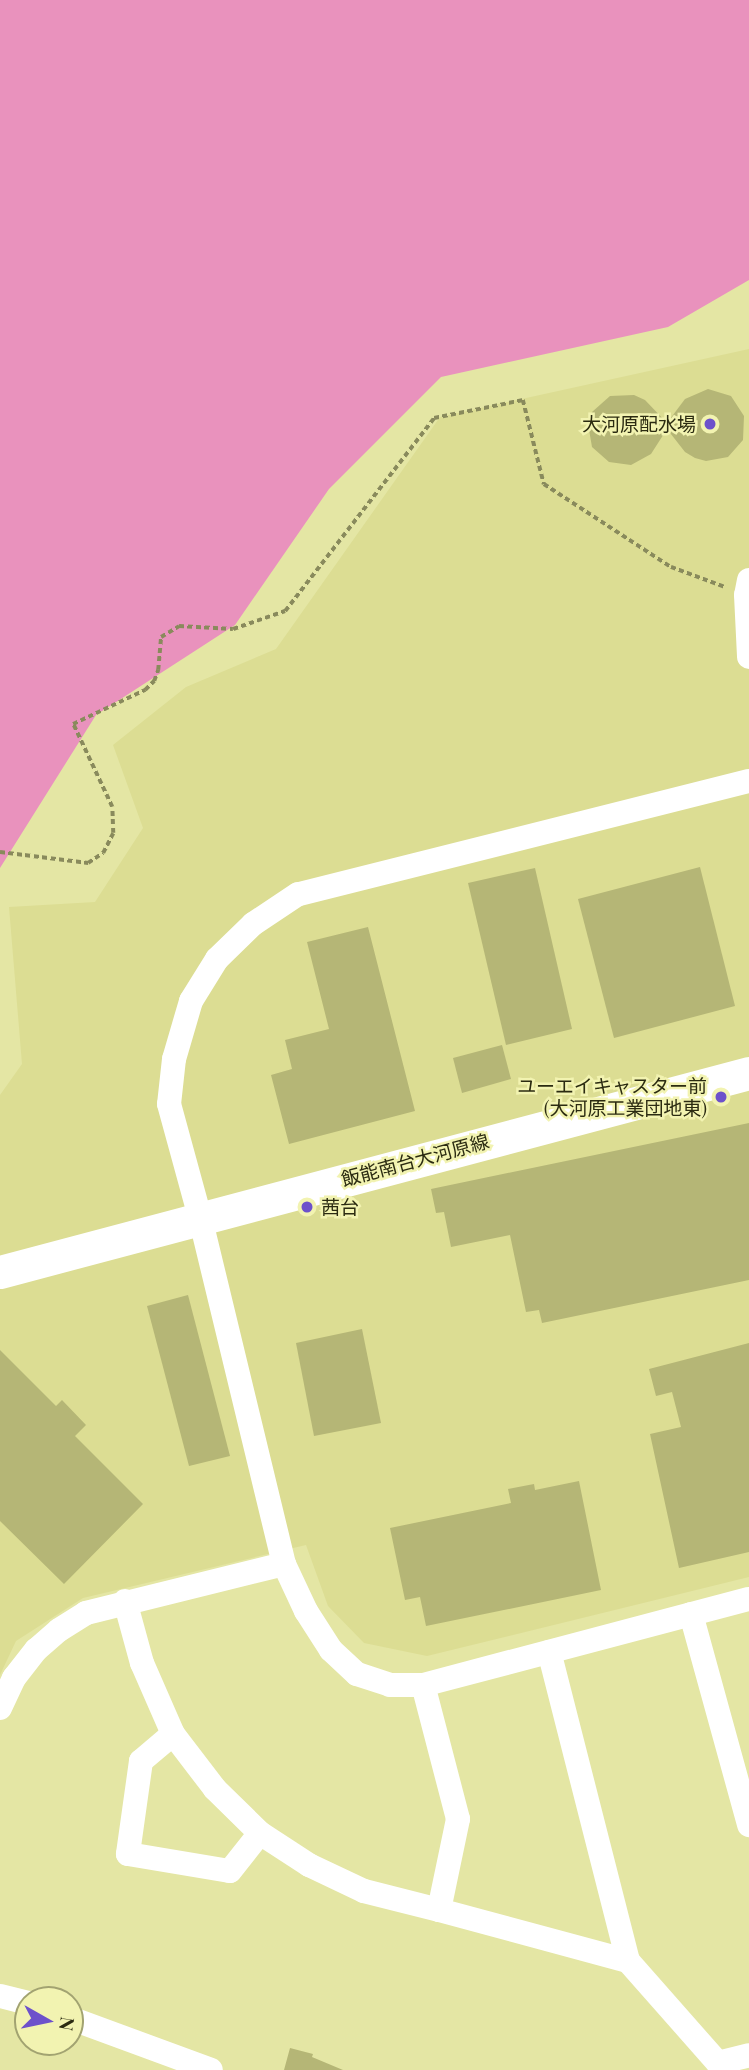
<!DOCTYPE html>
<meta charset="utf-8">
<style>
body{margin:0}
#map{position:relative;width:749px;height:2070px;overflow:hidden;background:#e4e6a4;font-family:"Playfair Display","Noto Sans JP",serif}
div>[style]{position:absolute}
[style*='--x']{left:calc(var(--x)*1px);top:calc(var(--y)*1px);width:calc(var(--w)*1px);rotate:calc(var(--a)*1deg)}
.built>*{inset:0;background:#dcdd93}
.forest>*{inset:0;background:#e992bd}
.building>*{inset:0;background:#b5b676}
.path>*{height:3.5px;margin-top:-1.75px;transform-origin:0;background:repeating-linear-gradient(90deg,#898a5c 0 5px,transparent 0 8.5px)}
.street>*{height:24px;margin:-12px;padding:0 12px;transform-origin:12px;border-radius:12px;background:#fff}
.secondary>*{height:33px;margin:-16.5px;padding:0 16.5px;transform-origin:16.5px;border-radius:16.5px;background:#fff}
.dots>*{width:19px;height:19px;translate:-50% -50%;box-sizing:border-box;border:4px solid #f2f3b1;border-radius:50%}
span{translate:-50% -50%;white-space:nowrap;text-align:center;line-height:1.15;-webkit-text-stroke:5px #f2f3b1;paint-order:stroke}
.poi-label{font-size:19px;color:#2b2b11}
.right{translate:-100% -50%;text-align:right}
.left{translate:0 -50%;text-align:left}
.street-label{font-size:19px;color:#2b2b11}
.north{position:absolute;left:14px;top:1986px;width:70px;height:70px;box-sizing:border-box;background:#f2f3b1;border:2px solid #a2a371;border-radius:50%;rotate:99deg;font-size:19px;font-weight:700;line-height:28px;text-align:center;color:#2b2b11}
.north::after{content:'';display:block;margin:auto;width:24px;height:32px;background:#6d51cb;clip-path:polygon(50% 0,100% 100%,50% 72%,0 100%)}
</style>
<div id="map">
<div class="built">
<div style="clip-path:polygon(749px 349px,749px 1577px,427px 1656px,364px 1643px,328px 1606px,306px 1545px,83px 1598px,16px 1641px,0 1675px,0 1095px,22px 1064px,9px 907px,95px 902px,143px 828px,113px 745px,186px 687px,276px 649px,440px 417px)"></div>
</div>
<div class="forest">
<div style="clip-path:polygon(0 0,749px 0,749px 280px,668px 327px,441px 377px,329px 489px,235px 625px,96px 715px,0 868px)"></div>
</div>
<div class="building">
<div style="clip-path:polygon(708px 389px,731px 396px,744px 416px,743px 440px,728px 457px,706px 461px,695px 458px,685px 452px,667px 429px,651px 454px,631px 465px,609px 462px,592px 447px,588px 424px,592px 412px,610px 396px,634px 395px,645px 400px,667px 423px,685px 399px)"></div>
<div style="clip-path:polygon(700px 867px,735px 1006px,614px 1038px,578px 899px)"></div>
<div style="clip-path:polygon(535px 868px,572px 1029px,506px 1045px,468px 883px)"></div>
<div style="clip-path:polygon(368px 927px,415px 1111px,289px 1144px,271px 1075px,292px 1069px,285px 1040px,329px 1029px,307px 942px)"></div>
<div style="clip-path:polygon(502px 1045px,511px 1079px,462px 1093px,453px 1058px)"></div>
<div style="clip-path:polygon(749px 1123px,749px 1280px,542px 1323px,539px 1310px,526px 1312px,510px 1235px,451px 1247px,444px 1212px,436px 1213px,431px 1189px)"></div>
<div style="clip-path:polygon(188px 1295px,230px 1456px,189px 1466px,147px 1306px)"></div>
<div style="clip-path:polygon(362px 1329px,381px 1423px,314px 1436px,296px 1343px)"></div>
<div style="clip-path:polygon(749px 1343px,749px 1552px,679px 1568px,650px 1434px,681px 1427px,672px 1392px,656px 1396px,649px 1369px)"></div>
<div style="clip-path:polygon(0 1350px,56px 1406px,62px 1400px,86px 1425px,75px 1436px,143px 1504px,64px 1584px,0 1521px)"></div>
<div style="clip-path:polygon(579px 1481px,601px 1590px,426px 1626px,420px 1597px,405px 1600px,390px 1528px,511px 1503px,508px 1489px,534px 1484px,535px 1490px)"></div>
<div style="clip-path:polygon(290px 2048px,313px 2054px,312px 2057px,343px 2070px,284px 2070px)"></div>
</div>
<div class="path">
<div style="--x:0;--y:852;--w:89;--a:7.1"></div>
<div style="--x:88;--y:863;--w:18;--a:-34"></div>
<div style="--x:103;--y:853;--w:22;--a:-63"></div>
<div style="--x:113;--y:833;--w:26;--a:-92"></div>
<div style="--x:112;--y:807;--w:92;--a:-115.2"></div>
<div style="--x:73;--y:724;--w:80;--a:-25.3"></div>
<div style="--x:145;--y:690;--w:13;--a:-45"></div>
<div style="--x:154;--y:681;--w:12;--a:-70"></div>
<div style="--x:158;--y:670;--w:33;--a:-85"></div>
<div style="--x:161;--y:637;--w:21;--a:-31"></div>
<div style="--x:179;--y:626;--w:54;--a:3.2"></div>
<div style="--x:233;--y:629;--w:55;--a:-19.1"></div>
<div style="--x:285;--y:611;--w:244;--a:-52.3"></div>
<div style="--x:434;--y:418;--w:91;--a:-11.4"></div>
<div style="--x:523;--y:400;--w:87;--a:76"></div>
<div style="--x:544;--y:484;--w:152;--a:33.2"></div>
<div style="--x:671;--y:567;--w:58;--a:20.3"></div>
</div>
<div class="street">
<div style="--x:749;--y:580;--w:15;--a:101"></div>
<div style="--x:746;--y:595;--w:62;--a:87.2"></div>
<div style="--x:749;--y:781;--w:465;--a:165.9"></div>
<div style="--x:298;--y:894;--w:54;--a:146.3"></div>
<div style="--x:253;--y:924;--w:50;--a:135.8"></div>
<div style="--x:217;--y:959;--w:49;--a:121.8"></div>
<div style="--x:191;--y:1001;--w:60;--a:106.3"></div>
<div style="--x:174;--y:1059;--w:45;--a:96.3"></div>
<div style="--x:169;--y:1104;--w:117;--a:74.7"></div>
<div style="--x:200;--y:1217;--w:357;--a:76.4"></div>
<div style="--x:284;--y:1564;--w:52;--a:64.9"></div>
<div style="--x:306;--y:1611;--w:46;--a:57.3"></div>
<div style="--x:331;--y:1650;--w:35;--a:43"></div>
<div style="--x:357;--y:1674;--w:35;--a:18"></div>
<div style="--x:390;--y:1685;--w:33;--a:0"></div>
<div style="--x:423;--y:1685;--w:337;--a:-14.8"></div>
<div style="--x:125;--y:1601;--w:64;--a:74.7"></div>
<div style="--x:142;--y:1663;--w:77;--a:66.4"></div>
<div style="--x:173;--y:1734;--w:69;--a:52.6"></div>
<div style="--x:215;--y:1789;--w:63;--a:44.4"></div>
<div style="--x:260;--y:1833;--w:59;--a:33.1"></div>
<div style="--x:309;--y:1865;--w:61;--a:25.3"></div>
<div style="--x:364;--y:1891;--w:77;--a:14.2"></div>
<div style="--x:439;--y:1910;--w:93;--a:-78.2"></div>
<div style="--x:458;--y:1819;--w:138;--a:-104.6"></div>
<div style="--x:691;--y:1614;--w:219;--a:74.6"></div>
<div style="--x:0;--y:1708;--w:33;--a:-65"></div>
<div style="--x:14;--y:1678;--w:36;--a:-52"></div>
<div style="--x:36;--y:1650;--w:30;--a:-41"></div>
<div style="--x:59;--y:1630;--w:32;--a:-32"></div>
<div style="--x:86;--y:1613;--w:204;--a:-13.9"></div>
<div style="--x:173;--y:1734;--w:42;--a:139.8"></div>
<div style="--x:141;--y:1761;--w:94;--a:98"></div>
<div style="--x:128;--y:1854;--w:103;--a:9.5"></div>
<div style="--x:230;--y:1871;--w:48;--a:-51.7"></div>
<div style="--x:439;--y:1910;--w:196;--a:15.1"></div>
<div style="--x:628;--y:1961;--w:319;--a:-104.3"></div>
<div style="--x:628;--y:1961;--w:136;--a:48.6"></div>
<div style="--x:718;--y:2063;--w:32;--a:-14"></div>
<div style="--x:0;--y:1996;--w:29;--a:14"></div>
<div style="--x:70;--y:2018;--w:150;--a:20.2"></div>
</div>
<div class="secondary">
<div style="--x:0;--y:1272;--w:775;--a:-14.88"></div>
</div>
<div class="dots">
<div style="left:710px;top:424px;background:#6d51cb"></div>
<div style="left:721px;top:1097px;background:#6d51cb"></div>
<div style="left:307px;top:1207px;background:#6d51cb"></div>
</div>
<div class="poi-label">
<span class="right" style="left:696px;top:424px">大河原配水場</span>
<span class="right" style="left:707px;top:1097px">ユーエイキャスター前<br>(大河原工業団地東)</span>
<span class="left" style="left:321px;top:1207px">茜台</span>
</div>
<div class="street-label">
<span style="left:415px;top:1160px;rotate:-15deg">飯能南台大河原線</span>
</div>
<div class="north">N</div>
</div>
